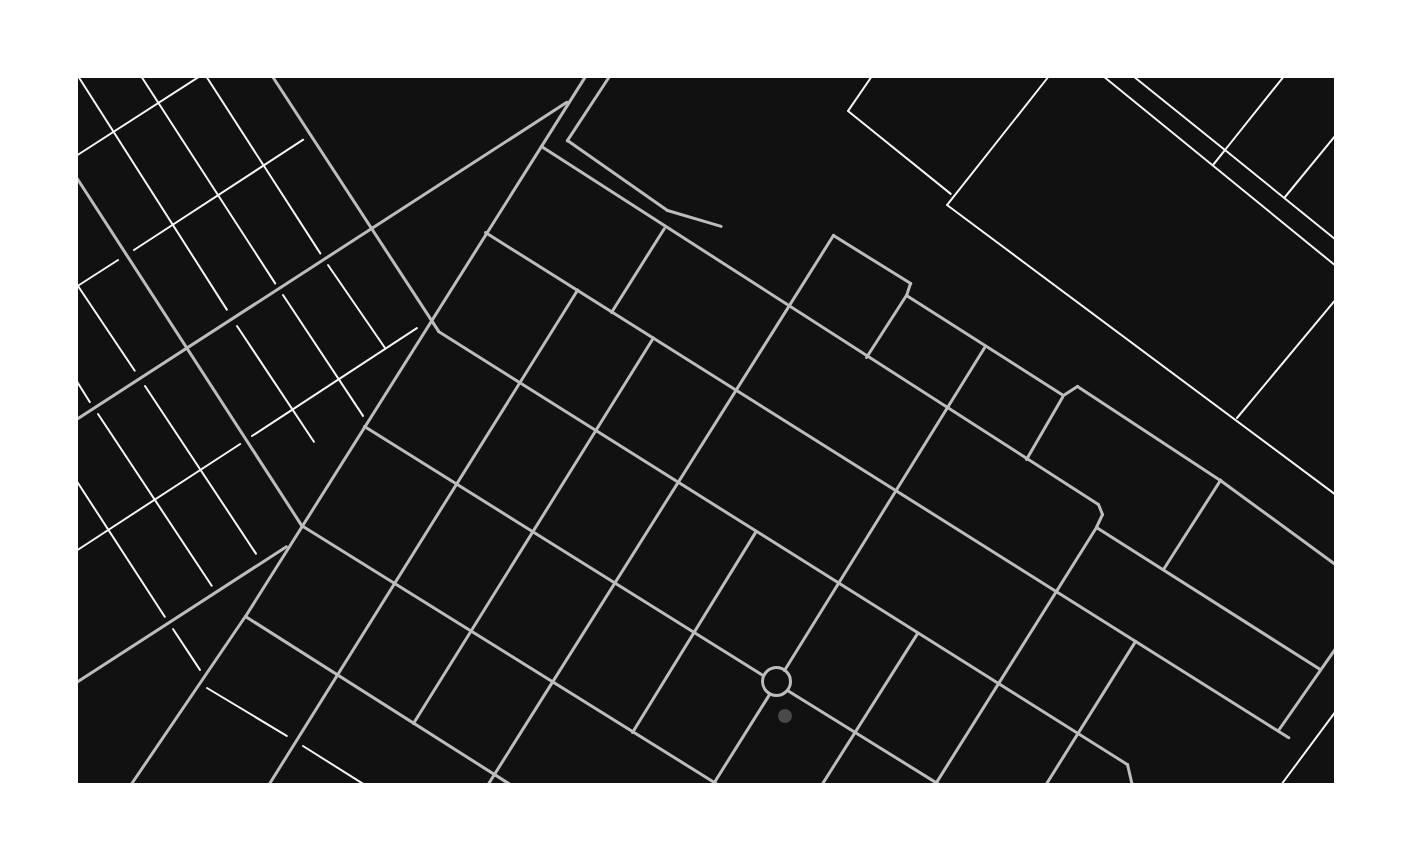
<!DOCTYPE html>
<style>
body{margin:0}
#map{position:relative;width:1412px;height:861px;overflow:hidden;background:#111;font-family:"Titillium Web",sans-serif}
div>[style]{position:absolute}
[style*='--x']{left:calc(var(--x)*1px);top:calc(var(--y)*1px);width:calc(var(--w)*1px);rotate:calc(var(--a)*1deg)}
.building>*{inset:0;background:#4a4a4a}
.round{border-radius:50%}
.path>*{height:2px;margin:-1px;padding:0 1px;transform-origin:1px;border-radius:1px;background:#f5f5f5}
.service>*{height:3px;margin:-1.5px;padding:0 1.5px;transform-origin:1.5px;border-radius:1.5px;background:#bcbcbc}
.service>.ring{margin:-1.5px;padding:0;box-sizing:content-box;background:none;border:3px solid #bcbcbc;border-radius:50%}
span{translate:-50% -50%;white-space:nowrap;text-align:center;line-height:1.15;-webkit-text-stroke:8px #fff;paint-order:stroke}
.frame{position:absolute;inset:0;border:78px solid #fff;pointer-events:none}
</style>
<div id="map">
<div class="building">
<div class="round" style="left:778px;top:709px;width:14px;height:14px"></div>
</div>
<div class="path">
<div style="--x:78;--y:76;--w:277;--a:57.5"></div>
<div style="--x:141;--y:76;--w:247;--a:57.1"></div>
<div style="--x:206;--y:76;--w:211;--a:57.2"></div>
<div style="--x:872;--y:76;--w:42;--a:124.4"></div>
<div style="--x:848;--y:111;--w:132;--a:38.9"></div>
<div style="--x:1049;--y:76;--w:164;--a:128.3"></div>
<div style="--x:947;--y:205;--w:485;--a:36.7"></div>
<div style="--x:1103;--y:76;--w:301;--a:39.2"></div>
<div style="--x:1133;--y:76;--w:118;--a:38.8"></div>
<div style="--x:1225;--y:150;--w:95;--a:-51.4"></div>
<div style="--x:76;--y:156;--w:148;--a:-32.8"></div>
<div style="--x:1213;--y:165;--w:19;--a:-51"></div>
<div style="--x:1225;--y:150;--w:143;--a:39"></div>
<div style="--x:1285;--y:197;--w:80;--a:-50.6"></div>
<div style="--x:134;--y:250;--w:202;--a:-33.1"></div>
<div style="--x:328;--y:265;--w:101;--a:55.5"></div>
<div style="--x:78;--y:286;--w:102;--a:56.2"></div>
<div style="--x:76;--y:287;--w:50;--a:-32.7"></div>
<div style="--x:283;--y:295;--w:145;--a:56.5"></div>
<div style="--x:237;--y:326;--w:139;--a:56.4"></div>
<div style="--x:76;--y:380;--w:26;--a:58"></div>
<div style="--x:145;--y:386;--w:201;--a:56.5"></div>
<div style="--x:98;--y:414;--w:206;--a:56.5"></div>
<div style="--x:1237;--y:418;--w:155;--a:-50.2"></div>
<div style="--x:252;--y:436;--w:197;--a:-33.2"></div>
<div style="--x:76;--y:480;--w:163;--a:57"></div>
<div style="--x:76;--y:551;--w:196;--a:-33.1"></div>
<div style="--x:173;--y:629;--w:49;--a:56.6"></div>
<div style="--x:207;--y:688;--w:93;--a:31"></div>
<div style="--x:303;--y:746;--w:73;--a:32.2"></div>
<div style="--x:1281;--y:785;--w:92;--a:-53.4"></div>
</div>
<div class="service">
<div style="--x:272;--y:76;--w:304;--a:56.9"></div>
<div style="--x:438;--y:331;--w:814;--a:32.15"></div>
<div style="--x:1127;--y:764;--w:22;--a:77"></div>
<div style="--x:609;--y:76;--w:77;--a:123.3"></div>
<div style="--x:567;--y:140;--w:122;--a:35"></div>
<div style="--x:667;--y:210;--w:56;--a:16.5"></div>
<div style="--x:541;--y:146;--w:662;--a:32.73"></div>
<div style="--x:1098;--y:504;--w:11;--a:68"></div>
<div style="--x:1102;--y:514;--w:14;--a:115"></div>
<div style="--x:1096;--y:527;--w:305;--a:122.1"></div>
<div style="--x:76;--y:177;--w:414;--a:57.1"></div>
<div style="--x:301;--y:525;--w:491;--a:31.9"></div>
<div style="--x:485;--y:232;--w:949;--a:32.17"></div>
<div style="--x:611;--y:312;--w:99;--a:-57.8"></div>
<div style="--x:866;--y:357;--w:74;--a:-57.2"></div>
<div style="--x:906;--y:295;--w:186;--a:32.5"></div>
<div style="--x:1063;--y:395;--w:17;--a:-33"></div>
<div style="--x:1077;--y:386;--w:171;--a:33.3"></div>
<div style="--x:1220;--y:480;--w:144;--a:36.2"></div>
<div style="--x:76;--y:419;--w:584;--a:-32.9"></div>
<div style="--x:364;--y:426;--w:470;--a:32"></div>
<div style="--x:1026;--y:459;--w:72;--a:-59.9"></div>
<div style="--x:1096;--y:527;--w:265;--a:32.4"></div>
<div style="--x:1163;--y:569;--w:106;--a:-57.4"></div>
<div style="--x:245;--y:616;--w:315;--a:32.4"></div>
<div class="ring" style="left:762px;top:667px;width:25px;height:25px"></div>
<div style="--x:784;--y:670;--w:380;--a:-58.2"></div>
<div style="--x:76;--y:682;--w:250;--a:-32.9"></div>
<div style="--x:787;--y:690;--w:180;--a:31.8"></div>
<div style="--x:413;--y:723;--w:454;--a:-58.1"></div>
<div style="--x:1278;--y:730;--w:101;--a:-55.1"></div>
<div style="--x:632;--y:732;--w:235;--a:-58.4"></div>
<div style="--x:76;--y:784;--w:1;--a:45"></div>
<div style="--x:130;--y:785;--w:204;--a:-55.8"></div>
<div style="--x:245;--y:616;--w:638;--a:-57.8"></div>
<div style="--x:268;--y:785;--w:584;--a:-58.03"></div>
<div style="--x:487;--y:785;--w:650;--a:-57.83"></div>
<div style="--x:833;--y:235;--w:91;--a:31.9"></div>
<div style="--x:910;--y:283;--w:13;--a:108"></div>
<div style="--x:712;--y:785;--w:107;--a:-57.9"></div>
<div style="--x:821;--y:785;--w:180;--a:-57.7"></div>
<div style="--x:1045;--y:785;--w:170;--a:-58"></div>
</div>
<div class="frame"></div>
</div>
